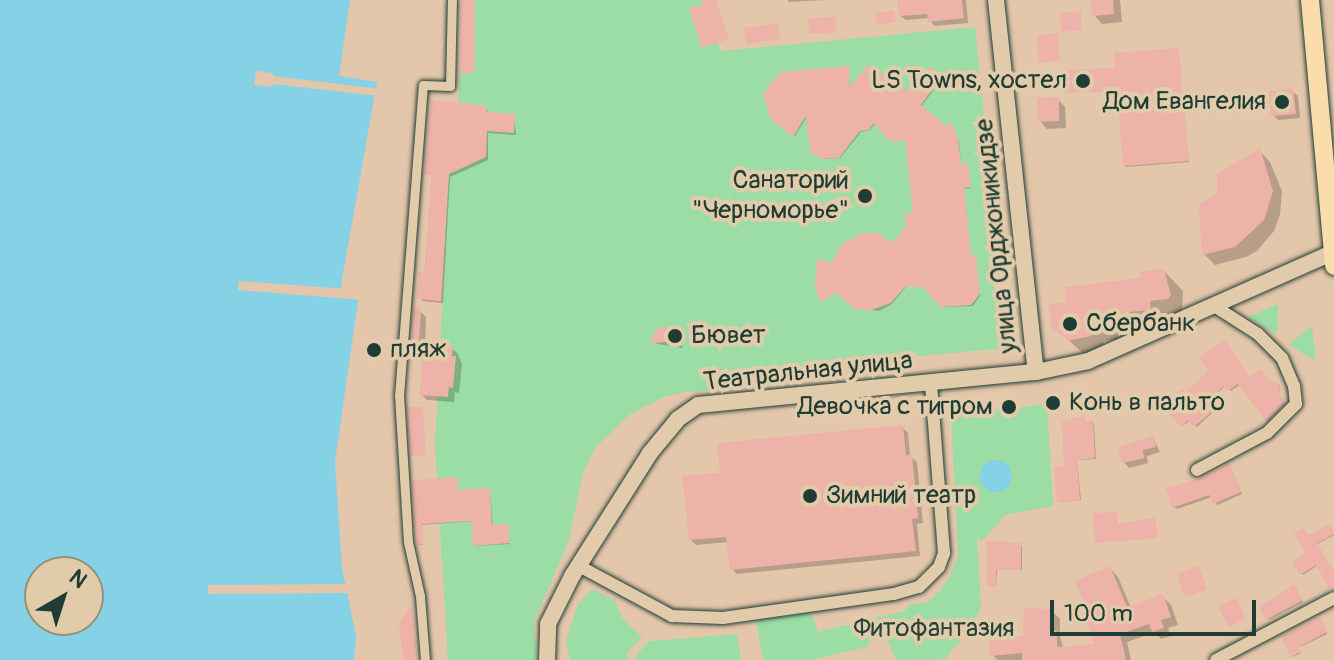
<!DOCTYPE html>
<meta charset="utf-8">
<style>
body{margin:0}
#map{position:relative;width:1334px;height:660px;overflow:hidden;background:#e4c6aa;font-family:Pangolin,sans-serif}
div>[style]{position:absolute}
[style*='--x']{left:calc(var(--x)*1px);top:calc(var(--y)*1px);width:calc(var(--w)*1px);rotate:calc(var(--a)*1deg)}
.green>*{inset:0;background:#9cdca5}
.water>*{inset:0;background:#85d1e5}
.round{border-radius:50%}
.pier>*{inset:0;background:#e4c6aa}
.shadow>*{inset:0;background:#0003}
.building>*{inset:0;background:#eeb3a8}
.roads{filter:drop-shadow(0 0 2px #1f3d34) drop-shadow(0 0 2px #1f3d34)}
.pedestrian>*{height:9px;margin:-4.5px;padding:0 4.5px;transform-origin:4.5px;border-radius:4.5px;background:#e2cbab}
.minor>*{height:12px;margin:-6px;padding:0 6px;transform-origin:6px;border-radius:6px;background:#e2cbab}
.secondary>*{height:16px;margin:-8px;padding:0 8px;transform-origin:8px;border-radius:8px;background:#e2cbab}
.primary>*{height:18px;margin:-9px;padding:0 9px;transform-origin:9px;border-radius:9px;background:#fbddab}
.dots>*{width:22px;height:22px;translate:-50% -50%;box-sizing:border-box;border:4px solid #e2cbab;border-radius:50%}
span{translate:-50% -50%;white-space:nowrap;text-align:center;line-height:1.15;-webkit-text-stroke:8px #e2cbab;paint-order:stroke}
.poi-label{font-size:26px;color:#1f3d34}
.right{translate:-100% -50%;text-align:right}
.left{translate:0 -50%;text-align:left}
.street-label{font-size:26px;color:#1f3d34}
.park-label{font-size:26px;color:#25453a}
.north{position:absolute;left:24px;top:556px;width:80px;height:80px;box-sizing:border-box;background:#e2cbab;border:2px solid #94927b;border-radius:50%;rotate:39deg;font-size:22px;font-weight:700;line-height:32px;text-align:center;color:#1f3d34}
.north::after{content:'';display:block;margin:auto;width:28px;height:36px;background:#1f3d34;clip-path:polygon(50% 0,100% 100%,50% 72%,0 100%)}
.scale{position:absolute;left:1050px;top:600px;width:206px;height:36px;box-sizing:border-box;border:4px solid #1f3d34;border-top:0;padding-left:10px;font-size:24px;line-height:28px;white-space:nowrap;color:#1f3d34;-webkit-text-stroke:6px #e2cbab;paint-order:stroke}
</style>
<div id="map">
<div class="green">
<div style="clip-path:polygon(474px 0,702px 0,703px 4px,689px 9px,702px 47px,718px 43px,721px 51px,975px 27px,1007px 348px,748px 372px,748px 388px,685px 392px,664px 397px,630px 414px,596px 447px,583px 472px,569px 540px,534px 622px,537px 660px,448px 660px,435px 446px,449px 166px,464px 167px,486px 157px,487px 106px,458px 103px,460px 73px,474px 72px)"></div>
<div style="clip-path:polygon(1278px 304px,1278px 329px,1275px 334px,1248px 317px)"></div>
<div style="clip-path:polygon(1312px 326px,1316px 362px,1289px 344px)"></div>
<div style="clip-path:polygon(1047px 404px,1053px 506px,1005px 515px,982px 541px,977px 538px,981px 606px,972px 626px,945px 659px,896px 660px,888px 641px,873px 639px,867px 647px,810px 660px,763px 660px,756px 619px,811px 611px,818px 632px,905px 611px,908px 605px,928px 602px,940px 591px,951px 575px,958px 554px,951px 415px)"></div>
<div style="clip-path:polygon(592px 589px,614px 600px,622px 618px,642px 637px,627px 653px,628px 660px,570px 660px,566px 641px,571px 625px,578px 604px)"></div>
<div style="clip-path:polygon(737px 634px,741px 660px,633px 660px,649px 641px)"></div>
</div>
<div class="water">
<div style="clip-path:polygon(evenodd,0 0,350px 0,339px 76px,377px 82px,340px 291px,359px 294px,335px 462px,342px 568px,356px 636px,354px 660px,0 660px,0 0,40px 572px,88px 572px,88px 620px,40px 620px,40px 572px)"></div>
<div class="round" style="left:980px;top:460px;width:32px;height:32px"></div>
</div>
<div class="pier">
<div style="clip-path:polygon(256px 71px,273px 73px,273px 76px,380px 89px,378px 96px,273px 84px,272px 87px,254px 85px)"></div>
<div style="clip-path:polygon(239px 281px,360px 290px,363px 294px,362px 300px,238px 290px)"></div>
<div style="clip-path:polygon(350px 584px,351px 593px,208px 594px,208px 585px)"></div>
</div>
<div class="shadow">
<div style="clip-path:polygon(788px 0,826px 0,789px 2px)"></div>
<div style="clip-path:polygon(899px 0,966px 0,968px 23px,934px 26px,929px 18px,906px 20px,901px 16px)"></div>
<div style="clip-path:polygon(1092px 0,1120px 0,1122px 22px,1102px 24px,1094px 15px)"></div>
<div style="clip-path:polygon(1178px 50px,1189px 162px,1126px 167px,1119px 91px,1065px 92px)"></div>
<div style="clip-path:polygon(848px 68px,851px 90px,906px 94px,929px 70px,941px 80px,921px 107px,947px 128px,951px 124px,959px 142px,961px 165px,968px 166px,971px 188px,964px 189px,971px 257px,976px 259px,980px 296px,973px 306px,943px 307px,926px 287px,906px 287px,892px 304px,879px 311px,857px 308px,838px 292px,823px 300px,816px 278px,818px 261px,832px 265px,893px 245px,916px 213px,907px 140px,891px 140px,876px 122px,870px 130px,861px 132px,840px 158px,824px 159px,808px 115px,795px 136px,771px 116px)"></div>
<div style="clip-path:polygon(1292px 91px,1298px 96px,1300px 118px,1278px 120px,1273px 115px)"></div>
<div style="clip-path:polygon(1058px 99px,1065px 107px,1066px 128px,1047px 129px,1040px 121px)"></div>
<div style="clip-path:polygon(486px 108px,489px 114px,514px 116px,516px 135px,488px 133px,488px 160px,450px 177px,443px 303px,422px 301px,433px 176px,426px 173px)"></div>
<div style="clip-path:polygon(1260px 151px,1270px 162px,1282px 191px,1280px 215px,1274px 231px,1257px 251px,1246px 257px,1215px 265px,1204px 254px,1219px 195px)"></div>
<div style="clip-path:polygon(1164px 271px,1183px 291px,1182px 314px,1164px 315px,1165px 324px,1144px 326px,1145px 337px,1103px 341px,1105px 350px,1085px 355px,1054px 327px,1069px 304px)"></div>
<div style="clip-path:polygon(420px 311px,426px 317px,425px 345px,452px 348px,458px 354px,462px 364px,459px 393px,455px 392px,454px 402px,427px 400px,421px 394px,424px 362px,412px 355px)"></div>
<div style="clip-path:polygon(676px 333px,683px 348px,652px 343px)"></div>
<div style="clip-path:polygon(1250px 379px,1280px 387px,1279px 395px,1285px 404px,1268px 421px,1241px 384px,1231px 391px,1226px 385px,1207px 403px,1214px 411px,1197px 427px,1190px 420px,1183px 426px,1169px 411px,1186px 395px)"></div>
<div style="clip-path:polygon(1084px 418px,1086px 423px,1094px 423px,1096px 459px,1077px 460px,1081px 500px,1060px 502px,1072px 419px)"></div>
<div style="clip-path:polygon(902px 427px,908px 433px,910px 456px,917px 462px,923px 523px,917px 524px,920px 556px,737px 574px,732px 569px,729px 542px,696px 545px,690px 539px,722px 474px)"></div>
<div style="clip-path:polygon(1153px 438px,1160px 452px,1147px 456px,1148px 463px,1129px 468px,1124px 462px)"></div>
<div style="clip-path:polygon(1231px 468px,1242px 494px,1217px 505px,1212px 497px,1177px 509px,1174px 507px)"></div>
<div style="clip-path:polygon(414px 482px,458px 492px,490px 491px,493px 527px,507px 526px,510px 544px,476px 546px,473px 521px,422px 525px,423px 545px,419px 545px)"></div>
<div style="clip-path:polygon(1330px 526px,1334px 535px,1317px 544px,1334px 575px,1334px 587px,1318px 565px,1303px 575px,1295px 562px,1309px 553px,1308px 538px)"></div>
<div style="clip-path:polygon(988px 543px,1022px 546px,1022px 570px,997px 570px,997px 587px,989px 586px)"></div>
<div style="clip-path:polygon(1110px 568px,1118px 577px,1131px 608px,1163px 597px,1171px 605px,1178px 625px,1168px 628px,1171px 636px,1161px 639px,1155px 632px,1127px 642px,1131px 660px,998px 660px,992px 655px,1025px 638px,1052px 611px,1060px 619px,1060px 637px,1064px 649px,1097px 645px,1093px 618px)"></div>
<div style="clip-path:polygon(1294px 587px,1303px 602px,1269px 620px,1262px 608px)"></div>
<div style="clip-path:polygon(1322px 620px,1327px 634px,1298px 648px,1301px 653px,1293px 657px,1284px 638px)"></div>
</div>
<div class="building">
<div style="clip-path:polygon(461px 0,475px 0,474px 73px,460px 73px)"></div>
<div style="clip-path:polygon(702px 0,716px 0,729px 39px,702px 48px,689px 9px,703px 4px)"></div>
<div style="clip-path:polygon(897px 0,962px 0,964px 18px,928px 22px,927px 14px,899px 16px)"></div>
<div style="clip-path:polygon(1090px 0,1113px 0,1114px 14px,1092px 16px)"></div>
<div style="clip-path:polygon(894px 10px,896px 22px,876px 25px,875px 13px)"></div>
<div style="clip-path:polygon(1081px 11px,1082px 30px,1061px 32px,1060px 13px)"></div>
<div style="clip-path:polygon(835px 16px,837px 32px,809px 34px,808px 19px)"></div>
<div style="clip-path:polygon(778px 23px,780px 39px,746px 44px,744px 28px)"></div>
<div style="clip-path:polygon(1058px 33px,1060px 61px,1039px 63px,1037px 36px)"></div>
<div style="clip-path:polygon(1179px 48px,1189px 161px,1123px 166px,1117px 91px,1063px 93px,1062px 70px,1115px 68px,1114px 53px)"></div>
<div style="clip-path:polygon(868px 65px,906px 91px,929px 67px,941px 77px,921px 105px,946px 126px,950px 121px,958px 139px,961px 163px,968px 163px,971px 187px,964px 188px,971px 255px,976px 255px,980px 294px,971px 305px,940px 307px,923px 287px,905px 287px,891px 303px,869px 311px,854px 308px,836px 293px,821px 302px,815px 288px,817px 259px,831px 263px,842px 244px,862px 233px,876px 233px,893px 242px,906px 227px,905px 213px,913px 212px,905px 140px,895px 142px,887px 139px,874px 123px,869px 130px,860px 131px,839px 158px,821px 159px,810px 152px,806px 116px,793px 137px,770px 118px,763px 94px,780px 72px,849px 66px,850px 87px)"></div>
<div style="clip-path:polygon(1293px 88px,1296px 114px,1271px 116px,1269px 91px)"></div>
<div style="clip-path:polygon(1059px 97px,1059px 121px,1038px 122px,1037px 98px)"></div>
<div style="clip-path:polygon(431px 100px,487px 106px,487px 112px,515px 114px,514px 133px,487px 131px,486px 157px,449px 174px,441px 301px,417px 299px,419px 272px,425px 272px,431px 175px,424px 174px)"></div>
<div style="clip-path:polygon(1260px 148px,1273px 191px,1264px 220px,1235px 247px,1202px 255px,1199px 204px,1217px 194px,1217px 174px)"></div>
<div style="clip-path:polygon(1164px 269px,1171px 295px,1168px 299px,1150px 301px,1151px 310px,1130px 312px,1131px 322px,1089px 327px,1091px 336px,1068px 341px,1052px 328px,1048px 304px,1067px 302px,1065px 287px,1140px 278px,1140px 272px)"></div>
<div style="clip-path:polygon(413px 308px,421px 309px,419px 342px,453px 346px,452px 356px,456px 356px,453px 388px,449px 387px,448px 397px,419px 395px,423px 357px,410px 356px)"></div>
<div style="clip-path:polygon(664px 326px,677px 331px,681px 346px,665px 342px,650px 344px,655px 331px)"></div>
<div style="clip-path:polygon(1225px 340px,1250px 377px,1261px 369px,1271px 382px,1280px 384px,1279px 393px,1285px 402px,1266px 421px,1238px 384px,1228px 391px,1224px 386px,1208px 401px,1215px 409px,1194px 427px,1188px 420px,1181px 427px,1166px 411px,1173px 404px,1169px 400px,1182px 388px,1186px 392px,1208px 371px,1199px 358px)"></div>
<div style="clip-path:polygon(407px 407px,423px 407px,426px 455px,410px 456px)"></div>
<div style="clip-path:polygon(1085px 416px,1085px 421px,1093px 420px,1095px 458px,1077px 460px,1080px 500px,1057px 502px,1054px 467px,1064px 466px,1062px 422px)"></div>
<div style="clip-path:polygon(903px 425px,906px 455px,912px 454px,918px 518px,912px 519px,916px 551px,730px 570px,726px 537px,689px 540px,682px 476px,720px 473px,717px 443px)"></div>
<div style="clip-path:polygon(1153px 436px,1156px 447px,1143px 450px,1144px 458px,1122px 463px,1118px 447px)"></div>
<div style="clip-path:polygon(1229px 463px,1241px 492px,1213px 504px,1209px 495px,1172px 508px,1166px 488px,1201px 478px)"></div>
<div style="clip-path:polygon(457px 477px,458px 490px,490px 488px,492px 525px,508px 524px,510px 543px,473px 546px,471px 521px,422px 524px,423px 544px,416px 545px,412px 480px)"></div>
<div style="clip-path:polygon(1118px 512px,1118px 524px,1155px 518px,1158px 538px,1095px 543px,1093px 513px)"></div>
<div style="clip-path:polygon(1330px 524px,1334px 534px,1317px 543px,1334px 572px,1334px 589px,1330px 590px,1316px 565px,1300px 575px,1292px 562px,1306px 553px,1294px 534px,1303px 528px,1308px 535px)"></div>
<div style="clip-path:polygon(986px 541px,1021px 543px,1021px 570px,996px 570px,997px 587px,987px 587px)"></div>
<div style="clip-path:polygon(1110px 566px,1127px 607px,1163px 594px,1171px 617px,1161px 620px,1164px 628px,1152px 632px,1149px 624px,1120px 634px,1126px 660px,1022px 660px,1022px 653px,990px 656px,989px 639px,1023px 636px,1024px 608px,1053px 609px,1052px 631px,1057px 631px,1057px 647px,1094px 644px,1086px 618px,1090px 617px,1075px 581px)"></div>
<div style="clip-path:polygon(1199px 566px,1207px 590px,1185px 597px,1177px 574px)"></div>
<div style="clip-path:polygon(1294px 584px,1303px 600px,1266px 620px,1259px 607px)"></div>
<div style="clip-path:polygon(1237px 598px,1246px 619px,1228px 627px,1218px 606px)"></div>
<div style="clip-path:polygon(410px 607px,413px 607px,417px 660px,403px 660px,399px 623px)"></div>
<div style="clip-path:polygon(1321px 617px,1327px 632px,1299px 647px,1301px 652px,1291px 657px,1281px 637px)"></div>
</div>
<div class="roads">
<div class="pedestrian">
<div style="--x:425;--y:660;--w:64;--a:-94.5"></div>
<div style="--x:420;--y:596;--w:55;--a:-102.5"></div>
<div style="--x:408;--y:542;--w:146;--a:-93.5"></div>
<div style="--x:399;--y:396;--w:312;--a:-85.6"></div>
<div style="--x:423;--y:85;--w:27;--a:2"></div>
<div style="--x:450;--y:86;--w:86;--a:-88.7"></div>
</div>
<div class="minor">
<div style="--x:1197;--y:470;--w:79;--a:-27.9"></div>
<div style="--x:1267;--y:433;--w:41;--a:-45"></div>
<div style="--x:1296;--y:404;--w:18;--a:-96"></div>
<div style="--x:1294;--y:386;--w:30;--a:-113"></div>
<div style="--x:1282;--y:358;--w:34;--a:-135"></div>
<div style="--x:1258;--y:334;--w:52;--a:-147.5"></div>
<div style="--x:579;--y:566;--w:106;--a:28.3"></div>
<div style="--x:672;--y:616;--w:51;--a:2.2"></div>
<div style="--x:723;--y:618;--w:173;--a:-8"></div>
<div style="--x:894;--y:594;--w:26;--a:-16"></div>
<div style="--x:919;--y:587;--w:28;--a:-45"></div>
<div style="--x:939;--y:567;--w:15;--a:-70"></div>
<div style="--x:944;--y:553;--w:170;--a:-94.4"></div>
<div style="--x:1216;--y:660;--w:133;--a:-27.7"></div>
</div>
<div class="secondary">
<div style="--x:996;--y:0;--w:374;--a:83.9"></div>
<div style="--x:547;--y:660;--w:36;--a:-88"></div>
<div style="--x:548;--y:624;--w:54;--a:-63.4"></div>
<div style="--x:572;--y:576;--w:146;--a:-57.6"></div>
<div style="--x:650;--y:453;--w:44;--a:-50.5"></div>
<div style="--x:678;--y:419;--w:24;--a:-35"></div>
<div style="--x:698;--y:405;--w:340;--a:-5.6"></div>
<div style="--x:1036;--y:372;--w:53;--a:-11.9"></div>
<div style="--x:1088;--y:361;--w:269;--a:-23.9"></div>
</div>
<div class="primary">
<div style="--x:1310;--y:0;--w:267;--a:84.8"></div>
</div>
</div>
<div class="dots">
<div style="left:1083px;top:81px;background:#1f3d34"></div>
<div style="left:1282px;top:102px;background:#1f3d34"></div>
<div style="left:865px;top:196px;background:#1f3d34"></div>
<div style="left:1070px;top:324px;background:#1f3d34"></div>
<div style="left:675px;top:336px;background:#1f3d34"></div>
<div style="left:374px;top:350px;background:#1f3d34"></div>
<div style="left:1053px;top:403px;background:#1f3d34"></div>
<div style="left:1009px;top:407px;background:#1f3d34"></div>
<div style="left:810px;top:496px;background:#1f3d34"></div>
</div>
<div class="poi-label">
<span class="right" style="left:1067px;top:81px">LS Towns, хостел</span>
<span class="right" style="left:1266px;top:102px">Дом Евангелия</span>
<span class="right" style="left:849px;top:196px">Санаторий<br>"Черноморье"</span>
<span class="left" style="left:1086px;top:324px">Сбербанк</span>
<span class="left" style="left:691px;top:336px">Бювет</span>
<span class="left" style="left:390px;top:350px">пляж</span>
<span class="left" style="left:1069px;top:403px">Конь в пальто</span>
<span class="right" style="left:993px;top:407px">Девочка с тигром</span>
<span class="left" style="left:826px;top:496px">Зимний театр</span>
</div>
<div class="street-label">
<span style="left:997px;top:236px;rotate:-96deg">улица Орджоникидзе</span>
<span style="left:808px;top:372px;rotate:-6deg">Театральная улица</span>
</div>
<div class="park-label">
<span style="left:934px;top:629px">Фитофантазия</span>
</div>
<div class="north">N</div>
<div class="scale">100 m</div>
</div>
